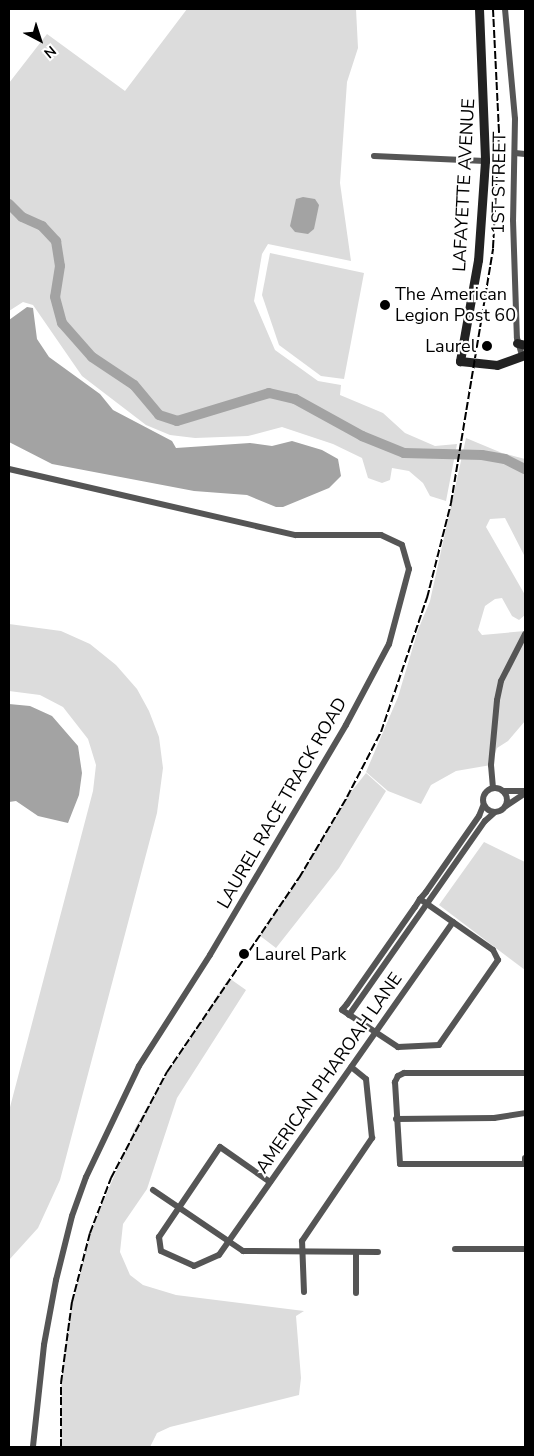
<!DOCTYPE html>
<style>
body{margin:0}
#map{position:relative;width:534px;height:1456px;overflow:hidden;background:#fff;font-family:"Nunito Sans",sans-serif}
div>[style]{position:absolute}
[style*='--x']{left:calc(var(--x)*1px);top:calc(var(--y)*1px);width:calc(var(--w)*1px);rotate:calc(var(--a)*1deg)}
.green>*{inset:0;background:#dcdcdc}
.water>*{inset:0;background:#a3a3a3}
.river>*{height:10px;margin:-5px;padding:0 5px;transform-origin:5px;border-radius:5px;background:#a3a3a3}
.street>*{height:6px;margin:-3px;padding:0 3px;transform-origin:3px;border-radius:3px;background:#555}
.street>.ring{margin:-3px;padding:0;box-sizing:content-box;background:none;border:6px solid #555;border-radius:50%}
.secondary>*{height:9px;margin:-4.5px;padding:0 4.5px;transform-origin:4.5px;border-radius:4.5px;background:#222}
.rail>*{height:2px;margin-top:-1px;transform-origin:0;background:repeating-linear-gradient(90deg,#000 0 8px,transparent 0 10.5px)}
.dots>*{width:14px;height:14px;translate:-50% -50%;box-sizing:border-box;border:2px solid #fff;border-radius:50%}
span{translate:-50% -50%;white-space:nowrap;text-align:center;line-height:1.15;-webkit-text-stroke:4.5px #fff;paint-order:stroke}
.street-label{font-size:18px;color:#000}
.poi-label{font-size:18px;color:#000}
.left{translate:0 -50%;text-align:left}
.right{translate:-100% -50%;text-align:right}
.frame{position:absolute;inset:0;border:10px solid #000;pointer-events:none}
.north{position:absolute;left:15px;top:15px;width:50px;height:50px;-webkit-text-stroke:4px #fff;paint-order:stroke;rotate:140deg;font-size:14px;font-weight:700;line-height:20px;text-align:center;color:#000}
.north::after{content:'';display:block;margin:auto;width:18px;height:22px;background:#000;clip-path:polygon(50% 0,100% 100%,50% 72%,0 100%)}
</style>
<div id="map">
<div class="green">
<div style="clip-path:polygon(187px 9px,356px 9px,358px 48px,347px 82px,340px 183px,351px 261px,268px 244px,262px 254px,254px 301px,275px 350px,318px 381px,341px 385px,340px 395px,383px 413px,405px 433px,435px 446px,457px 444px,446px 501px,430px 496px,423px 483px,409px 471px,392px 468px,390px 480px,382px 483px,368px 478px,362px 458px,333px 444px,282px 427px,248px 436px,195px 438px,170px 435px,146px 425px,82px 376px,33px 305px,23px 302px,9px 311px,9px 83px,47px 34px,125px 91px)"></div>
<div style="clip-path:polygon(270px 253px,364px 273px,344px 379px,321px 376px,279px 345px,262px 295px)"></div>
<div style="clip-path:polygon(466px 438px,502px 453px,525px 459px,525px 557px,505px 518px,490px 519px,486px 527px,525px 595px,525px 615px,519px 620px,512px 616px,502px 598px,495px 599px,485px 606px,478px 630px,482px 635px,525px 631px,525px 721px,508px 741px,497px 748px,491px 765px,456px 771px,431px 785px,421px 804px,388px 791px,366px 772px,398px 697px,418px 630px,430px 601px)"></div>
<div style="clip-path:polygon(9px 624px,61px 631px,90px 644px,116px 665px,137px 689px,149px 711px,159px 737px,163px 768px,157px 813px,60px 1180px,38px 1228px,9px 1260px,9px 1111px,93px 791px,96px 765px,88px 739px,63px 707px,40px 695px,9px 691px)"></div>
<div style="clip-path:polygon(366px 773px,386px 791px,339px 868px,276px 948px,259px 935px,299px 878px,347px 797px)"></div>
<div style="clip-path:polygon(484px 842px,525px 862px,525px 970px,439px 905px)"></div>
<div style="clip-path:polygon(229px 978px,246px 990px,177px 1098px,147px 1189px,123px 1224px,120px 1252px,130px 1275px,143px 1285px,176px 1295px,304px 1311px,296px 1316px,301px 1378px,299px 1395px,170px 1427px,157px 1433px,150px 1447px,61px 1447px,61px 1383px,68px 1322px,90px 1232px,134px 1130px,167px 1072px)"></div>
</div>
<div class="water">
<div style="clip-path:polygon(303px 197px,315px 199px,319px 205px,314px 229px,308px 234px,295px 232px,290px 226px,296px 199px)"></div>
<div style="clip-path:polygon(27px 307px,33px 308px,37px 339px,49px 357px,100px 394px,113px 410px,172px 441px,176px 448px,250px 443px,272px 446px,292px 441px,322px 450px,338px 459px,341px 476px,329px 488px,283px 507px,276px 507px,247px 495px,194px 491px,52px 464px,9px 442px,9px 320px)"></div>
<div style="clip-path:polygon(9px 704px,30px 706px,52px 716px,78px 746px,82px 773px,79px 795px,68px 823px,38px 816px,16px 801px,9px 802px)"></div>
</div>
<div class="river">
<div style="--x:9;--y:204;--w:18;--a:45"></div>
<div style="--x:22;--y:217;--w:22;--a:24"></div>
<div style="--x:42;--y:226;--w:21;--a:47"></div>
<div style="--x:56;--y:241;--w:25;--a:81"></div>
<div style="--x:60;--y:266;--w:31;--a:99"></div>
<div style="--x:55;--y:297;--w:27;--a:75"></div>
<div style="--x:62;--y:323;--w:45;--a:48.6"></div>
<div style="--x:92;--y:357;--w:50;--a:33.7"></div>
<div style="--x:134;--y:385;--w:39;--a:50"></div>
<div style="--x:159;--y:415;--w:19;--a:18"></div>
<div style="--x:177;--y:421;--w:96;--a:-16.9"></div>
<div style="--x:269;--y:393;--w:27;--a:13"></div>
<div style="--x:295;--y:399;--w:77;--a:28.9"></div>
<div style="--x:362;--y:436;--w:45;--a:22"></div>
<div style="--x:404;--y:453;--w:78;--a:1.5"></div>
<div style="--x:482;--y:455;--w:23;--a:10"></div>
<div style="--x:505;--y:459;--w:22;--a:27"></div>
</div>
<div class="street">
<div style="--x:505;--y:9;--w:110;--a:84.8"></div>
<div style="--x:515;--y:119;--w:101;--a:91.1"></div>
<div style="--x:513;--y:220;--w:118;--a:88.1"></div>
<div style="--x:517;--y:338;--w:19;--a:74"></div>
<div style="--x:515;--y:153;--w:10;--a:6"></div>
<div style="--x:374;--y:156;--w:111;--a:2.6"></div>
<div style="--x:9;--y:469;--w:294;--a:13"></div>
<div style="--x:296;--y:535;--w:85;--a:0"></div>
<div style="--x:381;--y:535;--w:23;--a:25"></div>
<div style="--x:402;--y:545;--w:25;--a:74"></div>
<div style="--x:409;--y:569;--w:78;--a:104.9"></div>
<div style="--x:389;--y:644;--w:92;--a:118"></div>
<div style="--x:346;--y:725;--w:267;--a:120.6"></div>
<div style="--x:210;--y:955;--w:132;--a:122.6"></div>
<div style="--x:139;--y:1066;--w:123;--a:115.5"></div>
<div style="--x:86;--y:1177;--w:41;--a:109.7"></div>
<div style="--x:72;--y:1216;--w:66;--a:104"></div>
<div style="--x:56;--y:1280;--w:66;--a:100.5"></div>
<div style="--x:44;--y:1345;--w:103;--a:96.2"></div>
<div class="ring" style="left:483px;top:788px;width:18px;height:18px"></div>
<div style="--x:493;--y:788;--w:23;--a:-95"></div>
<div style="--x:491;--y:765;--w:65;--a:-84.7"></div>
<div style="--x:497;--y:700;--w:19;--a:-78"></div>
<div style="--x:501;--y:681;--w:53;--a:-62.9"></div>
<div style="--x:503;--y:791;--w:22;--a:0"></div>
<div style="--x:506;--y:806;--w:23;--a:-34"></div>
<div style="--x:420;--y:899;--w:89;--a:34.9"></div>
<div style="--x:493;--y:950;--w:11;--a:63"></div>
<div style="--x:498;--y:960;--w:103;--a:124.8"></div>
<div style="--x:439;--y:1045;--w:41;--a:177.2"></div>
<div style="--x:398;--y:1047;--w:67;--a:-146.5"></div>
<div style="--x:342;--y:1010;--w:8;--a:-50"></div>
<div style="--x:347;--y:1004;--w:118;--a:-55"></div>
<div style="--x:415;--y:907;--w:9;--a:-58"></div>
<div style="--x:420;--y:899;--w:9;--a:-49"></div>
<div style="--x:426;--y:892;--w:93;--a:-55.1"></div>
<div style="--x:479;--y:816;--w:11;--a:-68"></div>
<div style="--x:349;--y:1015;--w:237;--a:-55"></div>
<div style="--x:485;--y:821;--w:12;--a:-42"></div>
<div style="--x:525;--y:1073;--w:121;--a:180"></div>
<div style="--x:404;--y:1073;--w:7;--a:153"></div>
<div style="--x:398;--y:1076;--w:7;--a:117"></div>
<div style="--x:395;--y:1082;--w:82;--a:86.5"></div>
<div style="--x:400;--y:1164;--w:125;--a:0"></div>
<div style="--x:525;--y:1164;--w:6;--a:-90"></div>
<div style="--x:396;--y:1119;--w:98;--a:-0.6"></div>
<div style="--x:494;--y:1118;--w:31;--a:-9"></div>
<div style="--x:270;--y:1182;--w:61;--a:-145"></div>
<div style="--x:220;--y:1147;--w:109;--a:124.1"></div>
<div style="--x:159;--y:1237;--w:14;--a:82"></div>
<div style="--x:161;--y:1251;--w:36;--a:24"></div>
<div style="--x:194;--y:1266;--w:27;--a:-24"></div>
<div style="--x:219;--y:1255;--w:407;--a:-54.9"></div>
<div style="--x:153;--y:1190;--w:109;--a:34.1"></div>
<div style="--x:243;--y:1251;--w:135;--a:0.4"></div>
<div style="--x:455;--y:1249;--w:70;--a:0"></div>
<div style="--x:356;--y:1252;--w:41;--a:90"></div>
<div style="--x:304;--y:1292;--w:51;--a:-92.2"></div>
<div style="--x:302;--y:1241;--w:125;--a:-55.8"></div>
<div style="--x:372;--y:1138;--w:59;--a:-95.8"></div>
<div style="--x:366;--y:1079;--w:19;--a:-141"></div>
</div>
<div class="secondary">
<div style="--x:479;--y:9;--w:152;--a:87.7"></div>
<div style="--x:485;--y:161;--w:99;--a:94"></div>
<div style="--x:478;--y:260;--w:103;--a:100.1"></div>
<div style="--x:460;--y:361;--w:37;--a:6"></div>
<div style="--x:497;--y:365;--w:30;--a:-20"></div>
<div style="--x:517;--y:343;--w:8;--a:14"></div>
</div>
<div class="rail">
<div style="--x:61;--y:1447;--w:64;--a:-90"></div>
<div style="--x:61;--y:1383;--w:82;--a:-82.3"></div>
<div style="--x:72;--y:1302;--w:71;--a:-75.4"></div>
<div style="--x:90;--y:1233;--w:59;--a:-69.1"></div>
<div style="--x:111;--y:1178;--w:120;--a:-62.2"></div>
<div style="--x:167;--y:1072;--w:235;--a:-55.8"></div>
<div style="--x:299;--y:878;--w:94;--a:-59.3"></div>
<div style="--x:347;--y:797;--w:73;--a:-62.4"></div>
<div style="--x:381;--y:732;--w:142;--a:-71.1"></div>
<div style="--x:427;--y:598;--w:98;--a:-75.8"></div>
<div style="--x:451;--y:503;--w:258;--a:-80.6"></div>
<div style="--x:493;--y:248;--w:116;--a:-87"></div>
<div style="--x:499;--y:132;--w:123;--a:-92.8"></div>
</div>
<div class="dots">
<div style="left:385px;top:305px;background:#000"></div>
<div style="left:487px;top:346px;background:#000"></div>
<div style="left:244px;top:954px;background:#000"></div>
</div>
<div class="street-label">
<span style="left:499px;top:183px;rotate:-89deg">1ST STREET</span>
<span style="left:464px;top:185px;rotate:-87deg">LAFAYETTE AVENUE</span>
<span style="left:282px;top:803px;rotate:-60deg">LAUREL RACE TRACK ROAD</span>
<span style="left:329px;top:1073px;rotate:-55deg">AMERICAN PHAROAH LANE</span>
</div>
<div class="poi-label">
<span class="left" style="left:395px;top:305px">The American<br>Legion Post 60</span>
<span class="right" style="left:476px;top:346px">Laurel</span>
<span class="left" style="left:255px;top:954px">Laurel Park</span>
</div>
<div class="frame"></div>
<div class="north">N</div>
</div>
